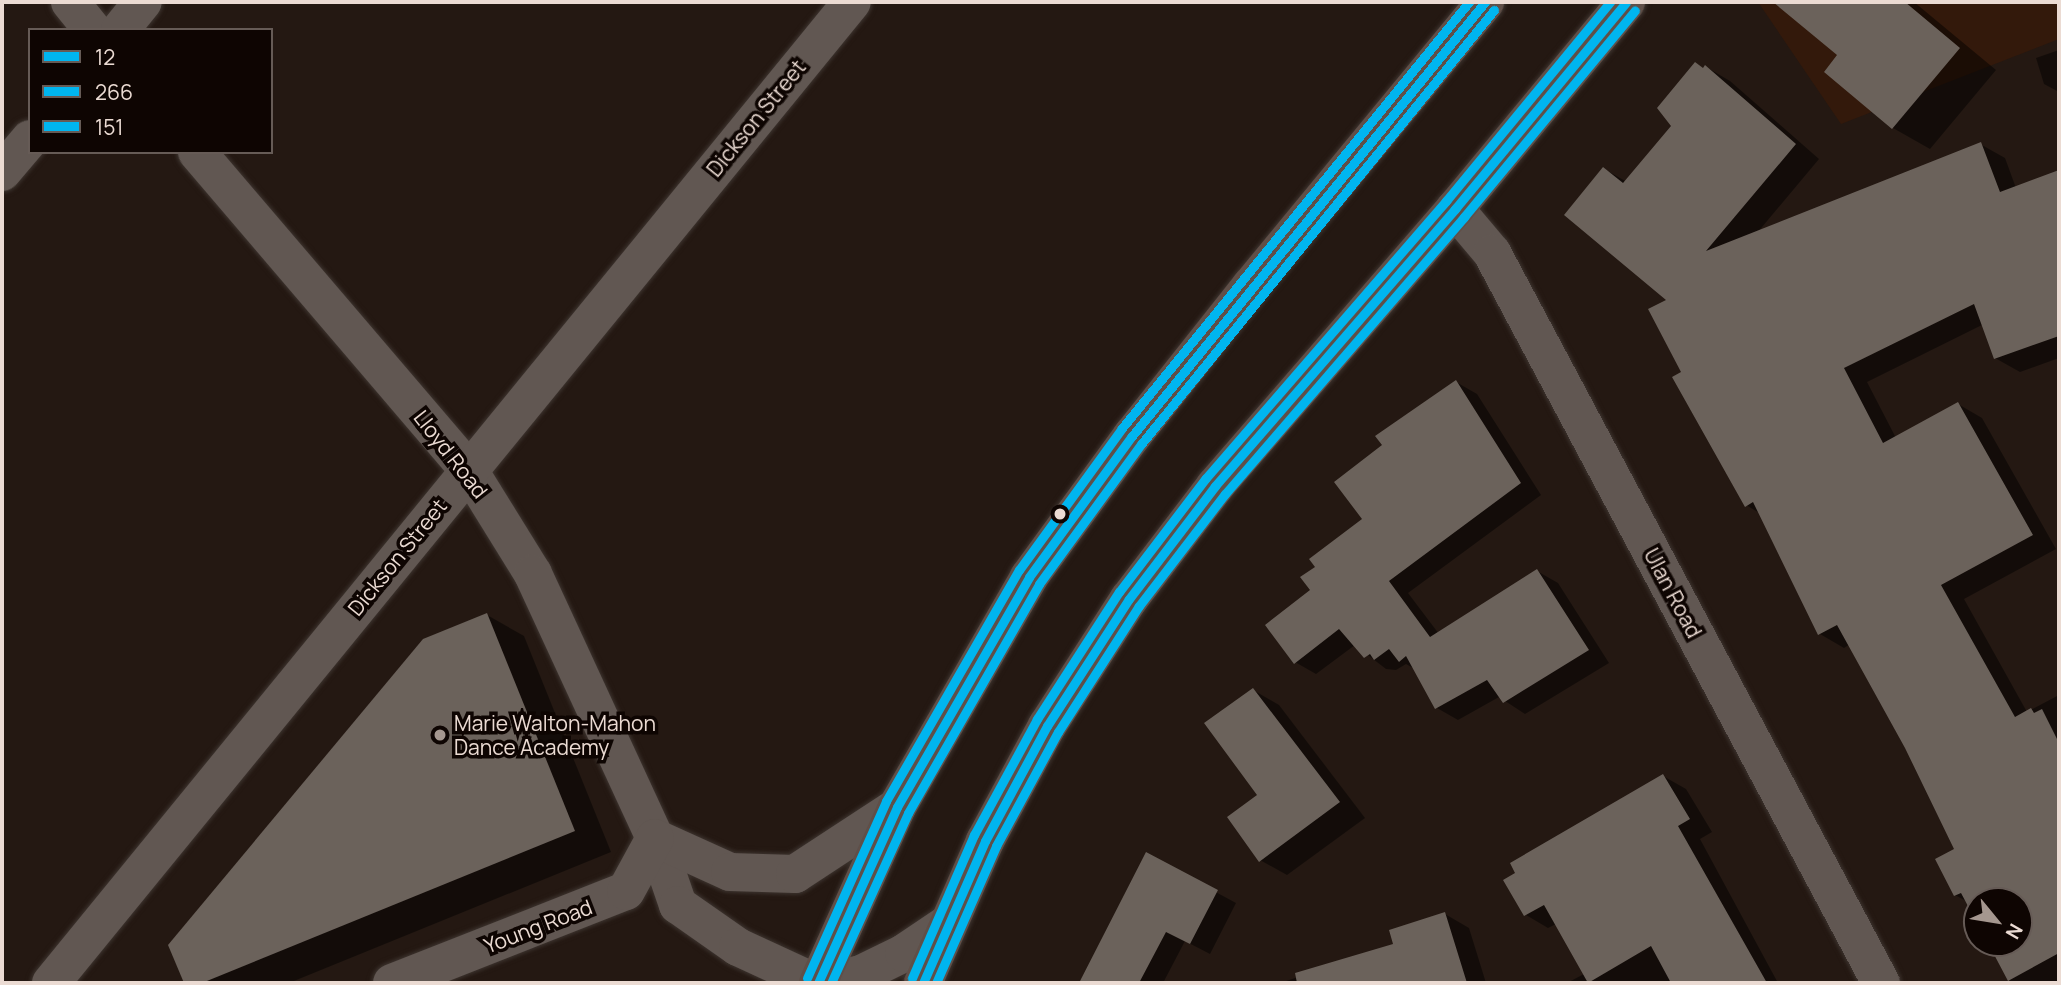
<!DOCTYPE html>
<style>
body{margin:0}
#map{position:relative;width:2061px;height:985px;overflow:hidden;background:#241812;font-family:Manrope,sans-serif}
div>[style]{position:absolute}
[style*='--x']{left:calc(var(--x)*1px);top:calc(var(--y)*1px);width:calc(var(--w)*1px);rotate:calc(var(--a)*1deg)}
.built>*{inset:0;background:#33190b}
.shadow>*{inset:0;background:#0007}
.building>*{inset:0;background:#6b625b}
.roads{filter:drop-shadow(0 0 2px #3d342f) drop-shadow(0 0 2px #3d342f)}
.minor>*{height:38px;margin:-19px;padding:0 19px;transform-origin:19px;border-radius:19px;background:#615752}
.highway>*{height:38px;margin:-19px;padding:0 19px;transform-origin:19px;border-radius:19px;background:#604f48}
.bus-1>*{height:9px;margin:-4.5px;padding:0 4.5px;transform-origin:4.5px;border-radius:4.5px;background:#00b5ef}
.bus-2>*{height:9px;margin:-4.5px;padding:0 4.5px;transform-origin:4.5px;border-radius:4.5px;background:#00b5ef}
.bus-3>*{height:9px;margin:-4.5px;padding:0 4.5px;transform-origin:4.5px;border-radius:4.5px;background:#00b5ef}
.dots>*{width:19px;height:19px;translate:-50% -50%;box-sizing:border-box;border:4px solid #0e0502;border-radius:50%}
span{translate:-50% -50%;white-space:nowrap;text-align:center;line-height:1.15;-webkit-text-stroke:7px #0e0502;paint-order:stroke}
.street-label{font-size:21px;color:#ebdbd3}
.poi-label{font-size:21px;color:#ebdbd3}
.left{translate:0 -50%;text-align:left}
.frame{position:absolute;inset:0;border:4px solid #ebdbd3;pointer-events:none}
.legend{position:absolute;left:28px;top:28px;width:245px;height:126px;box-sizing:border-box;background:#0e0502;border:2px solid #665b56;margin:0;padding:9px 12px;list-style:none;font-size:21px;color:#ebdbd3}
.legend li{display:flex;align-items:center;gap:14px;height:35px}
.legend b{width:35px;border:2px solid #665b56}
.north{position:absolute;left:1963px;top:887px;width:70px;height:70px;box-sizing:border-box;background:#0e0502;border:2px solid #665b56;border-radius:50%;rotate:120deg;font-size:19px;font-weight:700;line-height:28px;text-align:center;color:#ebdbd3}
.north::after{content:'';display:block;margin:auto;width:24px;height:32px;background:#a5978f;clip-path:polygon(50% 0,100% 100%,50% 72%,0 100%)}
</style>
<div id="map">
<div class="built">
<div style="clip-path:polygon(1758px 2px,2059px 2px,2059px 39px,1841px 124px)"></div>
</div>
<div class="shadow">
<div style="clip-path:polygon(1776px 2px,1914px 2px,1996px 70px,1930px 149px,1893px 128px,1826px 71px,1839px 55px)"></div>
<div style="clip-path:polygon(2059px 50px,2059px 92px,2044px 84px,2036px 58px)"></div>
<div style="clip-path:polygon(1706px 67px,1730px 81px,1819px 159px,1757px 233px,1980px 144px,2005px 158px,2016px 188px,2059px 172px,2059px 358px,2020px 372px,1995px 358px,1984px 324px,1867px 382px,1896px 438px,1958px 404px,1982px 418px,2056px 549px,1964px 599px,2027px 712px,2059px 695px,2059px 983px,2011px 983px,1990px 943px,2019px 943px,2019px 901px,1977px 901px,1977px 919px,1968px 902px,1955px 895px,1956px 850px,1906px 747px,1850px 644px,1844px 648px,1820px 634px,1761px 514px,1746px 505px,1683px 373px,1669px 301px,1604px 169px,1627px 182px,1673px 126px)"></div>
<div style="clip-path:polygon(1456px 382px,1477px 394px,1541px 495px,1408px 593px,1439px 634px,1537px 571px,1558px 583px,1609px 663px,1525px 714px,1499px 697px,1458px 720px,1437px 708px,1415px 669px,1406px 664px,1396px 670px,1386px 669px,1355px 645px,1316px 674px,1295px 662px,1317px 567px,1365px 519px,1385px 445px)"></div>
<div style="clip-path:polygon(487px 615px,524px 636px,611px 852px,289px 983px,186px 983px,170px 945px)"></div>
<div style="clip-path:polygon(1253px 690px,1279px 705px,1365px 818px,1287px 875px,1260px 860px)"></div>
<div style="clip-path:polygon(1663px 776px,1686px 789px,1712px 832px,1700px 839px,1778px 983px,1567px 983px,1584px 974px,1556px 924px,1548px 928px,1526px 915px)"></div>
<div style="clip-path:polygon(1147px 855px,1236px 903px,1210px 954px,1185px 941px,1163px 983px,1092px 983px,1084px 978px)"></div>
<div style="clip-path:polygon(1445px 914px,1469px 928px,1486px 983px,1280px 983px,1396px 945px)"></div>
</div>
<div class="building">
<div style="clip-path:polygon(1773px 2px,1905px 2px,1960px 48px,1892px 129px,1824px 72px,1837px 55px)"></div>
<div style="clip-path:polygon(1695px 62px,1703px 68px,1705px 65px,1796px 144px,1706px 251px,1981px 142px,2000px 192px,2059px 170px,2059px 336px,1994px 359px,1974px 304px,1844px 368px,1883px 443px,1958px 402px,2033px 535px,1941px 585px,2015px 717px,2031px 708px,2034px 713px,2042px 709px,2059px 743px,2059px 953px,2008px 981px,1988px 943px,2019px 943px,2019px 901px,1977px 901px,1977px 923px,1961px 893px,1954px 896px,1935px 859px,1954px 849px,1905px 748px,1837px 625px,1818px 635px,1753px 502px,1745px 507px,1672px 377px,1681px 372px,1648px 309px,1666px 300px,1564px 215px,1603px 167px,1623px 183px,1671px 126px,1657px 108px)"></div>
<div style="clip-path:polygon(1456px 380px,1521px 483px,1389px 581px,1430px 637px,1537px 569px,1589px 650px,1503px 703px,1487px 680px,1435px 709px,1406px 656px,1399px 662px,1389px 649px,1374px 660px,1370px 654px,1364px 658px,1339px 629px,1294px 664px,1265px 625px,1310px 590px,1300px 577px,1315px 567px,1309px 559px,1362px 519px,1334px 482px,1382px 445px,1375px 436px)"></div>
<div style="clip-path:polygon(487px 613px,575px 831px,202px 983px,184px 983px,168px 945px,423px 639px)"></div>
<div style="clip-path:polygon(1253px 688px,1340px 802px,1259px 862px,1227px 817px,1257px 795px,1204px 723px)"></div>
<div style="clip-path:polygon(1663px 774px,1690px 819px,1678px 826px,1767px 983px,1671px 983px,1651px 946px,1588px 983px,1544px 905px,1524px 916px,1503px 880px,1515px 873px,1510px 863px)"></div>
<div style="clip-path:polygon(1146px 852px,1218px 890px,1190px 944px,1166px 932px,1139px 983px,1079px 983px)"></div>
<div style="clip-path:polygon(1445px 912px,1467px 983px,1297px 983px,1295px 973px,1393px 944px,1389px 930px)"></div>
</div>
<div class="roads">
<div class="minor">
<div style="--x:70;--y:2;--w:36;--a:51"></div>
<div style="--x:120;--y:30;--w:36;--a:-51"></div>
<div style="--x:197;--y:152;--w:417;--a:49.5"></div>
<div style="--x:468;--y:469;--w:123;--a:58.2"></div>
<div style="--x:533;--y:574;--w:291;--a:65.2"></div>
<div style="--x:655;--y:838;--w:71;--a:71.1"></div>
<div style="--x:678;--y:905;--w:73;--a:35"></div>
<div style="--x:738;--y:947;--w:86;--a:24.8"></div>
<div style="--x:2;--y:172;--w:43;--a:-49.7"></div>
<div style="--x:1455;--y:209;--w:57;--a:49.9"></div>
<div style="--x:1492;--y:253;--w:827;--a:61.95"></div>
<div style="--x:655;--y:838;--w:82;--a:24.4"></div>
<div style="--x:730;--y:872;--w:65;--a:1.8"></div>
<div style="--x:795;--y:874;--w:122;--a:-33.3"></div>
<div style="--x:51;--y:983;--w:1266;--a:-50.77"></div>
<div style="--x:392;--y:983;--w:251;--a:-21.5"></div>
<div style="--x:626;--y:891;--w:60;--a:-61.3"></div>
<div style="--x:820;--y:983;--w:42;--a:-12.4"></div>
<div style="--x:861;--y:974;--w:48;--a:-26"></div>
<div style="--x:904;--y:953;--w:52;--a:-34"></div>
</div>
<div class="highway">
<div style="--x:818;--y:983;--w:193;--a:-65.8"></div>
<div style="--x:897;--y:807;--w:265;--a:-60.1"></div>
<div style="--x:1029;--y:577;--w:175;--a:-53.9"></div>
<div style="--x:1132;--y:436;--w:191;--a:-51.6"></div>
<div style="--x:1251;--y:286;--w:368;--a:-50.5"></div>
<div style="--x:923;--y:983;--w:155;--a:-66.4"></div>
<div style="--x:985;--y:841;--w:131;--a:-61.7"></div>
<div style="--x:1047;--y:726;--w:151;--a:-57.2"></div>
<div style="--x:1129;--y:599;--w:142;--a:-52.7"></div>
<div style="--x:1215;--y:486;--w:367;--a:-49.1"></div>
<div style="--x:1455;--y:209;--w:268;--a:-50.4"></div>
</div>
</div>
<div class="bus-1">
<div style="--x:818;--y:983;--w:193;--a:-65.8"></div>
<div style="--x:897;--y:807;--w:265;--a:-60.1"></div>
<div style="--x:1029;--y:577;--w:175;--a:-53.9"></div>
<div style="--x:1132;--y:436;--w:559;--a:-50.88"></div>
<div style="--x:923;--y:983;--w:155;--a:-66.4"></div>
<div style="--x:985;--y:841;--w:131;--a:-61.7"></div>
<div style="--x:1047;--y:726;--w:151;--a:-57.2"></div>
<div style="--x:1129;--y:599;--w:142;--a:-52.7"></div>
<div style="--x:1215;--y:486;--w:367;--a:-49.1"></div>
<div style="--x:1455;--y:209;--w:268;--a:-50.4"></div>
</div>
<div class="bus-2">
<div style="--x:831;--y:983;--w:187;--a:-65.6"></div>
<div style="--x:908;--y:813;--w:264;--a:-60.2"></div>
<div style="--x:1039;--y:584;--w:175;--a:-53.9"></div>
<div style="--x:1142;--y:443;--w:558;--a:-50.89"></div>
<div style="--x:936;--y:983;--w:150;--a:-66.3"></div>
<div style="--x:996;--y:846;--w:130;--a:-61.5"></div>
<div style="--x:1058;--y:732;--w:150;--a:-57.3"></div>
<div style="--x:1139;--y:606;--w:141;--a:-52.5"></div>
<div style="--x:1225;--y:494;--w:366;--a:-49.2"></div>
<div style="--x:1464;--y:217;--w:268;--a:-50.4"></div>
</div>
<div class="bus-3">
<div style="--x:807;--y:978;--w:194;--a:-65.9"></div>
<div style="--x:886;--y:801;--w:267;--a:-60.1"></div>
<div style="--x:1019;--y:570;--w:175;--a:-54"></div>
<div style="--x:1122;--y:428;--w:549;--a:-50.84"></div>
<div style="--x:912;--y:978;--w:156;--a:-66.6"></div>
<div style="--x:974;--y:835;--w:132;--a:-61.5"></div>
<div style="--x:1037;--y:719;--w:151;--a:-57.2"></div>
<div style="--x:1119;--y:592;--w:143;--a:-52.7"></div>
<div style="--x:1206;--y:478;--w:367;--a:-49.1"></div>
<div style="--x:1446;--y:201;--w:258;--a:-50.5"></div>
</div>
<div class="dots">
<div style="left:1060px;top:514px;background:#ebdbd3"></div>
<div style="left:440px;top:735px;background:#a5978f"></div>
</div>
<div class="street-label">
<span style="left:756px;top:118px;rotate:-51deg">Dickson Street</span>
<span style="left:451px;top:454px;rotate:52deg">Lloyd Road</span>
<span style="left:397px;top:557px;rotate:-51deg">Dickson Street</span>
<span style="left:1673px;top:593px;rotate:62deg">Ulan Road</span>
<span style="left:538px;top:926px;rotate:-21deg">Young Road</span>
</div>
<div class="poi-label">
<span class="left" style="left:454px;top:735px">Marie Walton-Mahon<br>Dance Academy</span>
</div>
<div class="frame"></div>
<ul class="legend">
<li><b style="height:9px;background:#00b5ef"></b>12</li>
<li><b style="height:9px;background:#00b5ef"></b>266</li>
<li><b style="height:9px;background:#00b5ef"></b>151</li>
</ul>
<div class="north">N</div>
</div>
